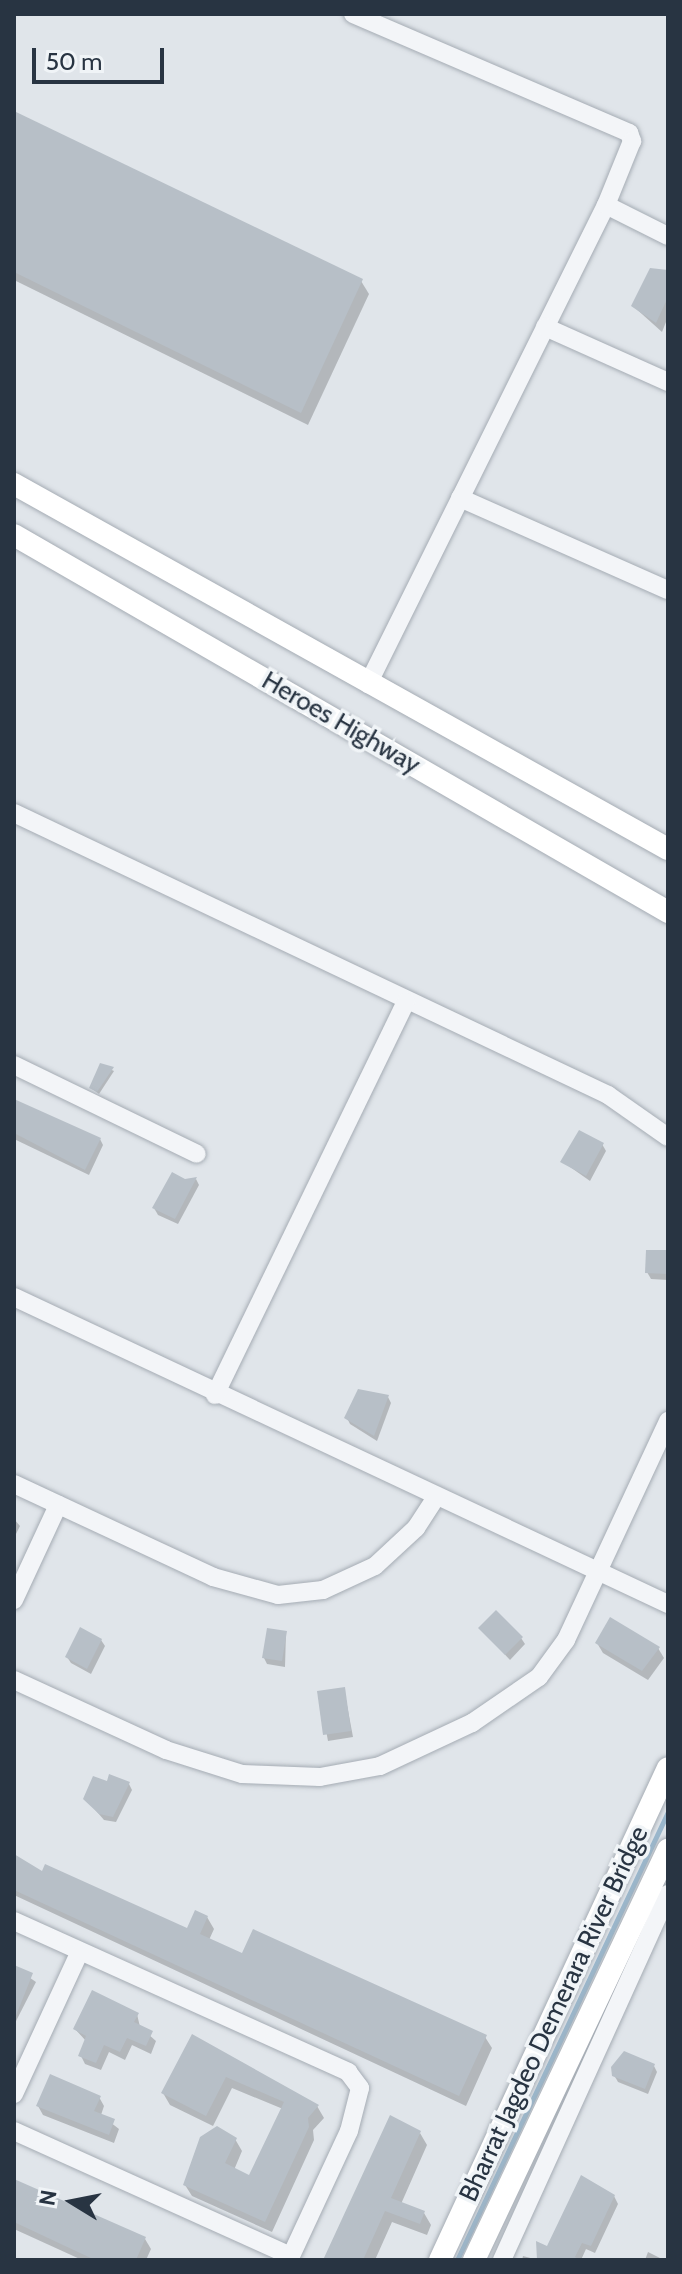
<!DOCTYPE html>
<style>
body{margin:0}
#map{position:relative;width:682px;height:2274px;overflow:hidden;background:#e0e5ea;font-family:Cabin,sans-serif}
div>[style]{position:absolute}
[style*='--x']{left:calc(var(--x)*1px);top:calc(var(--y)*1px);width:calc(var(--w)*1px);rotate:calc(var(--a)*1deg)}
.shadow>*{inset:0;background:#0003}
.stream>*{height:5px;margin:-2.5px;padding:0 2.5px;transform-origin:2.5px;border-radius:2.5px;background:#9ab7cc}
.building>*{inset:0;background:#b7bfc7}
.roads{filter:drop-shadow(0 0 2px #a5acb4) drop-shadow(0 0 2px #a5acb4)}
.minor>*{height:18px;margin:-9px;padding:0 9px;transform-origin:9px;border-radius:9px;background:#f3f5f8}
.major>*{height:22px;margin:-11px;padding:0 11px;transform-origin:11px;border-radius:11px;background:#fff}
span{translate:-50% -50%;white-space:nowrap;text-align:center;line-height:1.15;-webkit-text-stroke:7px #f0f4f7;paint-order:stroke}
.street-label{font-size:26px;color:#283442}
.frame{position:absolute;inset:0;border:16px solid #283442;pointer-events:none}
.north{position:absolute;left:32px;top:2162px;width:80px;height:80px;-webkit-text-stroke:6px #f0f4f7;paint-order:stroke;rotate:280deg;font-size:22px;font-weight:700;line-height:32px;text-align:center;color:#283442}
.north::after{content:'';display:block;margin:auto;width:28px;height:36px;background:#283442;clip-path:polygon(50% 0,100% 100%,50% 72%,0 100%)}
.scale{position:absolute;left:32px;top:48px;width:132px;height:36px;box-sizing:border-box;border:4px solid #283442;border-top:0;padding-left:10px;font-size:24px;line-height:28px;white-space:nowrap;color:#283442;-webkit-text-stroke:6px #f0f4f7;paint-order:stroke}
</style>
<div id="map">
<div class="shadow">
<div style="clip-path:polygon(14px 113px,361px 281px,369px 294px,308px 425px,14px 280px)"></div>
<div style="clip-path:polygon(668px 271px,668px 317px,662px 332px,633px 306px)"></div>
<div style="clip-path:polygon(101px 1065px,114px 1071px,99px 1094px,91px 1088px)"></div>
<div style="clip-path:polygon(14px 1103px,100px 1139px,103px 1145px,89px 1175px,14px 1139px)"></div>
<div style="clip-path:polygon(602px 1144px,606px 1151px,590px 1181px,563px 1162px)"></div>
<div style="clip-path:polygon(196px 1179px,199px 1185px,178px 1224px,158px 1215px,154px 1208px)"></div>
<div style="clip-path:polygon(668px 1252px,668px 1280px,651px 1279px,647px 1272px)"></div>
<div style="clip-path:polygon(388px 1397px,391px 1403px,377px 1441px,350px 1424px,347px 1418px)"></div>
<div style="clip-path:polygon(14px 1519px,20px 1526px,14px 1538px)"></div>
<div style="clip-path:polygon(481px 1629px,521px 1638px,525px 1644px,510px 1660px)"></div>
<div style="clip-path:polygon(286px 1633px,285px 1667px,267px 1664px,264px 1658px)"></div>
<div style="clip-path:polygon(101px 1640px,105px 1646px,91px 1674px,71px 1663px,67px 1657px)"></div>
<div style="clip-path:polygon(597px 1643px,658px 1648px,664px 1658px,648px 1680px,603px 1653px)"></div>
<div style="clip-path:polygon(344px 1689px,353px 1737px,328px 1741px,319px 1692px)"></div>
<div style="clip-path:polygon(108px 1784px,129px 1784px,132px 1790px,116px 1822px,104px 1820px,86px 1799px)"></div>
<div style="clip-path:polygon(14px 1857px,43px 1874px,188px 1931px,207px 1917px,214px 1929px,209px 1940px,243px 1956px,485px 2037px,492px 2048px,466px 2106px,14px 1895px)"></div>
<div style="clip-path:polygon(14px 1967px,36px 1982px,14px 2025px)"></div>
<div style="clip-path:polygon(137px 2014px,140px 2027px,156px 2041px,151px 2054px,132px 2045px,125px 2060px,109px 2052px,101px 2070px,85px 2064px,81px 2056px,86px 2041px,75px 2029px)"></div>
<div style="clip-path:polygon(193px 2036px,317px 2106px,324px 2118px,313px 2130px,314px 2140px,272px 2232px,192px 2196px,185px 2185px,235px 2139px,242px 2151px,234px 2170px,250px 2178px,283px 2109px,232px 2088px,213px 2126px,170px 2105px,163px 2093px)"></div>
<div style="clip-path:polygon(654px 2066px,657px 2072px,648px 2094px,618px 2082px,614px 2075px)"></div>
<div style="clip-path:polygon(99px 2097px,104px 2106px,101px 2115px,119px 2129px,114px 2143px,43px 2115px,38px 2106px)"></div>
<div style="clip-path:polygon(420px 2133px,427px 2145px,401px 2204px,424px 2213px,431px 2225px,427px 2235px,392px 2222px,375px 2260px,326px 2260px)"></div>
<div style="clip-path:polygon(14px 2181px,145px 2239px,151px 2249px,146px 2260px,82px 2260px,14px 2229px)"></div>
<div style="clip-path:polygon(614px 2196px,618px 2204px,595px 2253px,586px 2249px,581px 2260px,539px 2260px)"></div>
<div style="clip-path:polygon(648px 2252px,664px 2260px,645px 2260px)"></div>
<div style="clip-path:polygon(523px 2256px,538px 2260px,522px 2260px)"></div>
</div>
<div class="stream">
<div style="--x:457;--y:2260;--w:496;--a:-64.8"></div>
</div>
<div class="building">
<div style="clip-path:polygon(14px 111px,363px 279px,301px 413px,14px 272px)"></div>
<div style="clip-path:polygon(650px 268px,668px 270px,668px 297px,656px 323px,631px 306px)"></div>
<div style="clip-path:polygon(100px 1063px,114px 1067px,97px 1092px,89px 1088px)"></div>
<div style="clip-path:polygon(14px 1099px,101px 1138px,85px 1170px,14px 1133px)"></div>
<div style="clip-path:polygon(579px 1130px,604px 1143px,586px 1176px,560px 1162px)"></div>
<div style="clip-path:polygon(172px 1172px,185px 1179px,197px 1177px,175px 1219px,152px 1208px)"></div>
<div style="clip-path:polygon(646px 1250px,668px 1250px,668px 1274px,645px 1273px)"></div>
<div style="clip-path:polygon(358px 1389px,389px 1395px,374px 1436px,344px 1418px)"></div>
<div style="clip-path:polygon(496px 1610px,523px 1637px,505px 1655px,478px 1628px)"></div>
<div style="clip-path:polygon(610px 1617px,660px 1647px,642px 1671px,595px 1643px)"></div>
<div style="clip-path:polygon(80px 1627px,102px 1639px,87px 1669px,65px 1657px)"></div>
<div style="clip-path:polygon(267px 1628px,287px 1631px,282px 1661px,262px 1658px)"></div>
<div style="clip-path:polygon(345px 1687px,351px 1731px,323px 1735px,317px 1691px)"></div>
<div style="clip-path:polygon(109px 1774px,130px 1782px,113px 1817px,99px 1814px,83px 1799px,93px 1776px,107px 1781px)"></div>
<div style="clip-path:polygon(14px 1854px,42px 1871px,45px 1864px,187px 1928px,195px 1910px,208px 1916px,200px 1934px,242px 1953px,253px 1929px,487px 2035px,459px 2096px,14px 1890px)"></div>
<div style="clip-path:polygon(14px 1965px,33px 1973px,15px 2018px,14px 2018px)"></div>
<div style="clip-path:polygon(92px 1990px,139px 2013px,134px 2022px,153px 2031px,146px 2046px,127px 2038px,120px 2052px,104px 2045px,96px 2063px,78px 2056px,86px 2036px,73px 2029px)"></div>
<div style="clip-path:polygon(192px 2034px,319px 2105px,308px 2118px,309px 2127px,265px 2222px,183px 2185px,200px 2137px,217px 2126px,237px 2138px,225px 2163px,249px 2175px,284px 2102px,226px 2077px,206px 2116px,161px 2093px)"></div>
<div style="clip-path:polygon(624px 2051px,655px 2064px,645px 2089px,612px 2076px,611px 2067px)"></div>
<div style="clip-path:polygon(50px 2074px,101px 2096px,94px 2111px,115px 2119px,109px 2135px,36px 2106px)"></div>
<div style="clip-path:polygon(390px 2115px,421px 2131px,391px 2198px,425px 2211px,420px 2224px,385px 2211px,363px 2260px,323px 2260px)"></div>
<div style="clip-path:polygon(581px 2175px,615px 2195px,591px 2246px,582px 2243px,575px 2257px,581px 2260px,537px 2260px,536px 2241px,547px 2246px)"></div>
<div style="clip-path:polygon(14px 2179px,146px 2237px,136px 2260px,95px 2260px,14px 2222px)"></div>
</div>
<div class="roads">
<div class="minor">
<div style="--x:353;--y:14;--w:301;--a:23.3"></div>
<div style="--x:629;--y:133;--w:9;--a:69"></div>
<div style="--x:632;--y:141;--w:69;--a:112.1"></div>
<div style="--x:606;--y:205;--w:535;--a:116.42"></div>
<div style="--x:606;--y:205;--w:69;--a:26.6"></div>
<div style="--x:545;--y:327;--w:135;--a:24.1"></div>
<div style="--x:460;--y:498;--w:227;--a:23.9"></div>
<div style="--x:14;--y:813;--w:658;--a:25.4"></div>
<div style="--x:608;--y:1095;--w:73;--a:35"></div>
<div style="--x:14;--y:1065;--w:203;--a:25.9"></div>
<div style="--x:14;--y:1297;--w:722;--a:25.15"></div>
<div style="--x:215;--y:1395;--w:437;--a:-64.1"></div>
<div style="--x:14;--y:1484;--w:220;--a:25"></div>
<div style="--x:213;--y:1577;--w:67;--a:15.5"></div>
<div style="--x:278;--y:1595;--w:45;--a:-6.3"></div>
<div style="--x:323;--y:1590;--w:57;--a:-24.8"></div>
<div style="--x:375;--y:1566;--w:56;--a:-42.8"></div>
<div style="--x:416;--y:1528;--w:38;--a:-57"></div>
<div style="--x:14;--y:1600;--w:105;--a:-65.1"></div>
<div style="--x:14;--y:1680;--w:167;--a:24.7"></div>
<div style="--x:166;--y:1750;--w:80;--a:17.5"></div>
<div style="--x:242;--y:1774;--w:78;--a:2.2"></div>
<div style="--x:320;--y:1777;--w:61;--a:-10.4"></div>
<div style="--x:380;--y:1766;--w:102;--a:-25.1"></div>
<div style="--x:472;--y:1723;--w:81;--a:-34.5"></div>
<div style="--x:539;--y:1677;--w:46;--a:-53.9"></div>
<div style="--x:566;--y:1640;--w:242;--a:-65"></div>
<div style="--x:14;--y:1921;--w:367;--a:24.3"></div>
<div style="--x:348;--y:2072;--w:20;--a:53"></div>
<div style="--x:360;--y:2088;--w:44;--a:104.3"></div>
<div style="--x:349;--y:2131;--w:142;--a:114.9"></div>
<div style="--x:14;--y:2094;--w:157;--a:-65.2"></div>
<div style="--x:14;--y:2131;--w:304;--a:24.3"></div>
<div style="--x:502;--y:2260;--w:402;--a:-65.6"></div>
</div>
<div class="major">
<div style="--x:14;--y:484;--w:749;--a:29.17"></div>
<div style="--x:14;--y:535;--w:755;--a:29.96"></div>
<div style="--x:440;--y:2260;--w:542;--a:-65.14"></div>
<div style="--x:474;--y:2260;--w:454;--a:-64.7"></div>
</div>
</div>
<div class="street-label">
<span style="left:341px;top:723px;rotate:30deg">Heroes Highway</span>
<span style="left:554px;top:2014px;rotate:-65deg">Bharrat Jagdeo Demerara River Bridge</span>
</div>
<div class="frame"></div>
<div class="north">N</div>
<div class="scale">50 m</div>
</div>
